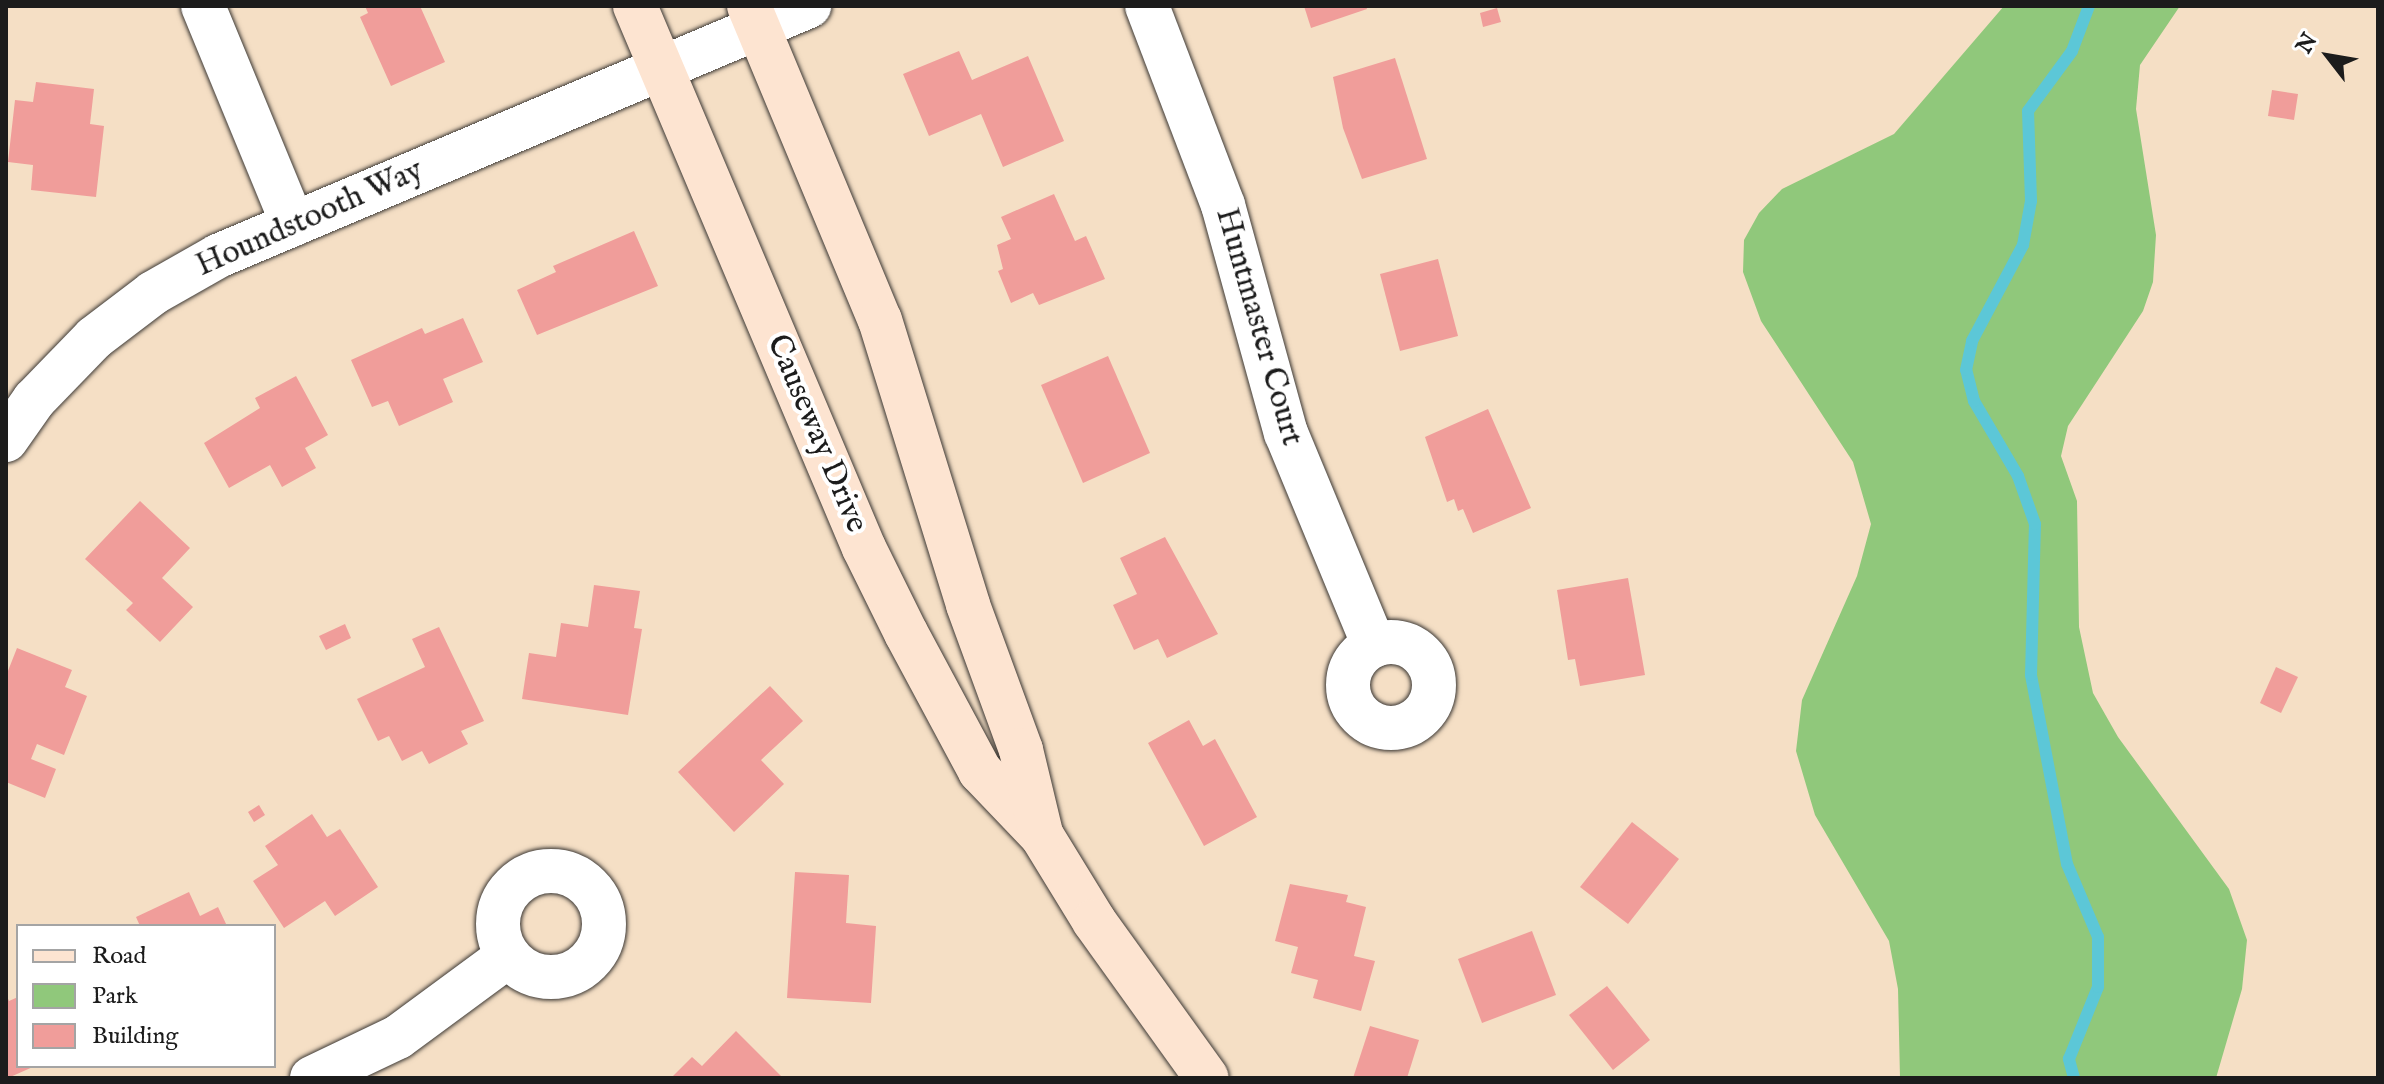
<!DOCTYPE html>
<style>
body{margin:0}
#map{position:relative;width:2384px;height:1084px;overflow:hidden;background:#f5dfc5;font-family:"IM FELL English",serif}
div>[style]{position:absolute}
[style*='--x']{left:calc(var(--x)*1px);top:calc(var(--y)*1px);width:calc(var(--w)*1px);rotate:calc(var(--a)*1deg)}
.green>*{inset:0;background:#90c87b}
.stream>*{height:12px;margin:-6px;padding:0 6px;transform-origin:6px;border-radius:6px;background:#5cc7d7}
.building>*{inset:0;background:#f09d9a}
.roads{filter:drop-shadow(0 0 2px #3d3935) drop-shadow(0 0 2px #3d3935)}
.street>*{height:44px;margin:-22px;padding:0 22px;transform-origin:22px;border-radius:22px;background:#fff}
.street>.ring{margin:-22px;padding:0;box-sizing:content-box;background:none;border:44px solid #fff;border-radius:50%}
.secondary>*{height:44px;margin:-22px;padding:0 22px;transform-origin:22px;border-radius:22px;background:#fde4d1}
span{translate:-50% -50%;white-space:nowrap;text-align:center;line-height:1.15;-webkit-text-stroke:8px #fff;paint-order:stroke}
.street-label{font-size:32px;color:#1c1c1c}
.frame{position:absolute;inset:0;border:8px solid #1c1c1c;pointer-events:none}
.legend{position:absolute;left:16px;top:924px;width:260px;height:144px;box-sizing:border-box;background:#fff;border:2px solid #a4a4a4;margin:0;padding:10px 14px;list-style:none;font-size:24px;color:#1c1c1c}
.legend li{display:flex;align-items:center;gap:16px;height:40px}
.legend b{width:40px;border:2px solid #a4a4a4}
.north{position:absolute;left:2288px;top:16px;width:80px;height:80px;-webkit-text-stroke:6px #fff;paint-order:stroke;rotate:301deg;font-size:22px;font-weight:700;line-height:32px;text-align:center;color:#1c1c1c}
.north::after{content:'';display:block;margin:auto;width:28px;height:36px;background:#1c1c1c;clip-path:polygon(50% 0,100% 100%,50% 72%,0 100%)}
</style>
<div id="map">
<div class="green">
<div style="clip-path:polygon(2004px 6px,2180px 6px,2140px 65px,2136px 109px,2156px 235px,2153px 282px,2143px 311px,2068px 426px,2061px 456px,2077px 501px,2079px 627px,2093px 693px,2118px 737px,2229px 889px,2247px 940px,2242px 989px,2216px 1078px,1900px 1078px,1898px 989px,1889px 941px,1815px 815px,1796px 751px,1802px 700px,1857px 576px,1871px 524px,1853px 462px,1761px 321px,1743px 272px,1744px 240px,1759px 213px,1782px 189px,1894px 134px)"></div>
</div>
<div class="stream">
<div style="--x:2074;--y:1078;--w:20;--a:-105"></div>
<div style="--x:2069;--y:1059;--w:78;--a:-68.1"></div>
<div style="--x:2098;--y:987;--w:50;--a:-90"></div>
<div style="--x:2098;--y:937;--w:79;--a:-113"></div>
<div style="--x:2067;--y:864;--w:192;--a:-100.8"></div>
<div style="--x:2031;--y:675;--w:151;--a:-88.5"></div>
<div style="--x:2035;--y:524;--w:51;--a:-109.5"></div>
<div style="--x:2018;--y:476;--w:87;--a:-120.4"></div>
<div style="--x:1974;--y:401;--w:32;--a:-104"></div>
<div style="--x:1966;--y:370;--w:30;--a:-78"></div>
<div style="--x:1972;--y:341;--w:109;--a:-62"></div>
<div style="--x:2023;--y:245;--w:45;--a:-79.7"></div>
<div style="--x:2031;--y:201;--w:90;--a:-91.9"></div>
<div style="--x:2028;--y:111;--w:74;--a:-53.7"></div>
<div style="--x:2072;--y:51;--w:48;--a:-69.3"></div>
</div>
<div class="building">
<div style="clip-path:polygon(365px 6px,420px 6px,445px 62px,391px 86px,360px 17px,368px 13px)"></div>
<div style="clip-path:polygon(1304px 6px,1366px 6px,1367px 9px,1311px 28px)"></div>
<div style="clip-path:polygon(1497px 8px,1501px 22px,1483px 27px,1480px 13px)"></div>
<div style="clip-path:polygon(959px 51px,972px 80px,1028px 56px,1064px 141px,1003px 167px,981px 114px,929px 136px,903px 74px)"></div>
<div style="clip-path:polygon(1395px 58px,1427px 159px,1362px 179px,1343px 128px,1333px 77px)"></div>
<div style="clip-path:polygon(36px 82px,94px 89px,90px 124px,104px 126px,96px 197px,31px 190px,33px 165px,8px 162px,15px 100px,33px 102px)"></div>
<div style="clip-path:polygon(2272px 90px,2298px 94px,2294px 120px,2268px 116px)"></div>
<div style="clip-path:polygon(1054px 194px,1075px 241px,1086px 236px,1105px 279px,1039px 305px,1033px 293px,1011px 303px,998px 271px,1003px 269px,997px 245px,1011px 239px,1001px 217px)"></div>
<div style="clip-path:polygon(634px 231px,658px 286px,537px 335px,517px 290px,556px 272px,553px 266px)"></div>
<div style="clip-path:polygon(1438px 259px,1458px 336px,1400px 351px,1380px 274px)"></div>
<div style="clip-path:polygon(463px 318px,483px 362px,443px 379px,453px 402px,399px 426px,388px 401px,372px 407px,351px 360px,422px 328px,425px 334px)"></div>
<div style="clip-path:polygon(1108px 356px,1150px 453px,1083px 483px,1041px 385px)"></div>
<div style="clip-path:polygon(296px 376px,328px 435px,305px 448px,316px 468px,282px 487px,270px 465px,229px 488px,204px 443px,260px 408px,255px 398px)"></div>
<div style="clip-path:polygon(1488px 409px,1531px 508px,1473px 533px,1463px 509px,1458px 511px,1454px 499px,1447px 502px,1425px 437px)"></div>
<div style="clip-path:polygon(140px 501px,190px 548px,162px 578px,193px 607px,160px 642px,126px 610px,133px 603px,85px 559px)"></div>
<div style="clip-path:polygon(1165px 537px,1218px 634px,1167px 658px,1158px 639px,1134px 650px,1113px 605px,1137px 594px,1120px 558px)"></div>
<div style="clip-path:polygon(1628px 578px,1645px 675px,1580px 686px,1575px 659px,1568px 660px,1557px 590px)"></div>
<div style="clip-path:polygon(594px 585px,640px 591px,634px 628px,642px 629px,628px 715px,522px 699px,529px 653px,556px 657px,561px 623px,588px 627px)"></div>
<div style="clip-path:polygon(345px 624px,351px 638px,326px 650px,319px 636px)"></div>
<div style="clip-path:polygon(439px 627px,484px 721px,461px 731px,468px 744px,429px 764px,422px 751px,402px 761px,389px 736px,378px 741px,357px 699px,425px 667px,412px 639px)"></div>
<div style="clip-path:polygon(17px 648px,72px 670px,65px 687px,87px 696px,64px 755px,37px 744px,31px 759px,56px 769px,45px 798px,6px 782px,6px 676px)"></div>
<div style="clip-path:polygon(2276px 667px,2298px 677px,2281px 713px,2260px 703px)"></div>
<div style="clip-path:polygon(770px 686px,803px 721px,761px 760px,784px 784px,734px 832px,678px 772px)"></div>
<div style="clip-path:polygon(1189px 720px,1203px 746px,1215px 739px,1257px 817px,1204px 846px,1148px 743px)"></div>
<div style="clip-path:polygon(259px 805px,265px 815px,254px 822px,248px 812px)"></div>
<div style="clip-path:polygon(312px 814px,327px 837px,340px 829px,378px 887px,335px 916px,325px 901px,284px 928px,253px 881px,278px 865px,265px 846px)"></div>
<div style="clip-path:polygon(1632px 822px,1679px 859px,1628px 924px,1580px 887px)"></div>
<div style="clip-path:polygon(795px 872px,849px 875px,846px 923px,876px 926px,871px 1003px,787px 998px)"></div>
<div style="clip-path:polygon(1290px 884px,1348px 895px,1346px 902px,1366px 907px,1354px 956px,1375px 961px,1361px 1011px,1313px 998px,1318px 980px,1291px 973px,1298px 947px,1275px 941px)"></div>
<div style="clip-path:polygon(189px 892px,200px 916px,218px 907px,227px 926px,140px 926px,136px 917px)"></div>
<div style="clip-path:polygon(1532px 931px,1556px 995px,1482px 1023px,1458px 959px)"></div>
<div style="clip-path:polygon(1607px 986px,1650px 1040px,1613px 1070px,1569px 1015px)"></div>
<div style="clip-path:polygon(6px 994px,9px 1001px,18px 997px,18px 1066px,35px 1066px,8px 1078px)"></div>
<div style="clip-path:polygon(1370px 1026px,1419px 1040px,1407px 1078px,1353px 1078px)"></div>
<div style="clip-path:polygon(736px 1031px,783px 1078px,671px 1078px,692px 1057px,702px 1066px)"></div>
</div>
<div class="roads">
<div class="street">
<div style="--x:203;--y:6;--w:236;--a:67.6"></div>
<div style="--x:1147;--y:6;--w:213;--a:69.1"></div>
<div style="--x:1223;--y:205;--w:237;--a:74.6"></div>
<div style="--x:1286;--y:433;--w:230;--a:67.5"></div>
<div style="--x:6;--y:440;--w:49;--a:-55"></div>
<div style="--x:34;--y:400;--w:86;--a:-45.9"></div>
<div style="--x:94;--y:338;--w:74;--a:-37.3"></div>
<div style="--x:153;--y:293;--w:75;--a:-29.6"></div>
<div style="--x:218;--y:256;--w:642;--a:-22.93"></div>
<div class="ring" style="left:1348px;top:642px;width:42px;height:42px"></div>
<div class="ring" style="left:498px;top:871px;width:62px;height:62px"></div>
<div style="--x:312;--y:1078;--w:95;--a:-25.5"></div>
<div style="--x:398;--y:1037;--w:137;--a:-36.4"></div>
</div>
<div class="secondary">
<div style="--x:635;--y:6;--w:588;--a:67.1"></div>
<div style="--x:864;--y:548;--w:95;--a:63.7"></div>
<div style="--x:906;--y:633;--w:157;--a:61.8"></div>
<div style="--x:980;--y:771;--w:90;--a:46.4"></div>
<div style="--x:1042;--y:836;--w:100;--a:58.5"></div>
<div style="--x:1094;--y:921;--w:193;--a:54.3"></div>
<div style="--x:749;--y:6;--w:340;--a:67.4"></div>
<div style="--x:880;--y:320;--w:298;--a:72.8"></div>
<div style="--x:968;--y:605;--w:154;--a:69.9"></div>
<div style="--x:1021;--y:750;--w:85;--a:76.5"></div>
</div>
</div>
<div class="street-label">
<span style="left:310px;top:219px;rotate:-24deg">Houndstooth Way</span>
<span style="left:1258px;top:327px;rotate:74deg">Huntmaster Court</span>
<span style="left:816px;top:434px;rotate:67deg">Causeway Drive</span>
</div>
<div class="frame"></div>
<ul class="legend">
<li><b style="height:10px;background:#fde4d1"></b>Road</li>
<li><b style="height:22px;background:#90c87b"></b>Park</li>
<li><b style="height:22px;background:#f09d9a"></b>Building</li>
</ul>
<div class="north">N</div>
</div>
